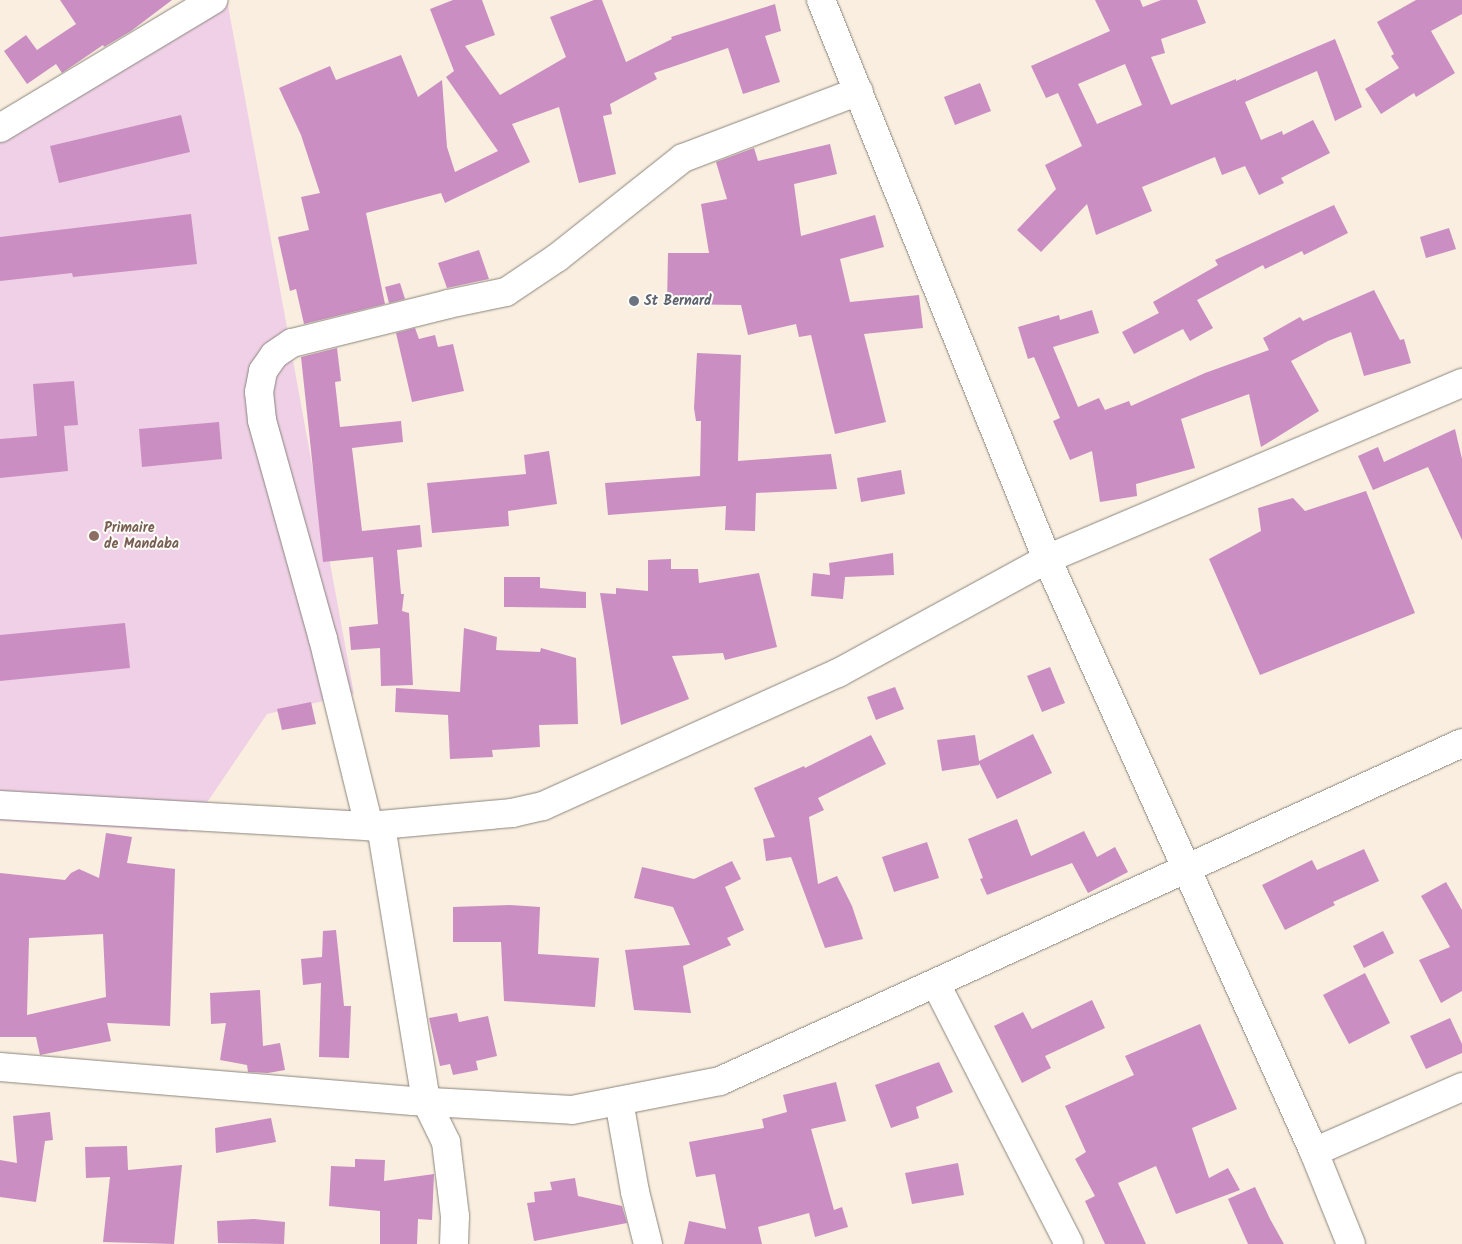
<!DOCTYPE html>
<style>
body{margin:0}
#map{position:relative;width:1462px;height:1244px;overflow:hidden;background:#f9eedf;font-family:Kalam,sans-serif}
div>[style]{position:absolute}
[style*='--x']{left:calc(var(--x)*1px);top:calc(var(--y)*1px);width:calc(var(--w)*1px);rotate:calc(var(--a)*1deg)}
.built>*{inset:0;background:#efd0e6}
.building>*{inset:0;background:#ca8ec2}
.roads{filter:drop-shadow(0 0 1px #8a857e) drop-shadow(0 0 1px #8a857e)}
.minor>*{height:28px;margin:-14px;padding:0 14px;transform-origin:14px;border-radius:14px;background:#fff}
.tertiary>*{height:28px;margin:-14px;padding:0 14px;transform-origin:14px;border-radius:14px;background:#fff}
.dots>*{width:14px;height:14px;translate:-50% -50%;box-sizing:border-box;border:2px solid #fdfcf7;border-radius:50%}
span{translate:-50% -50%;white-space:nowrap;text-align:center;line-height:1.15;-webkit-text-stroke:4px #fdfcf7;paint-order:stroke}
.worship-label{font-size:14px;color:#5b616d;font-weight:700}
.left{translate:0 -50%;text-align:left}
.education-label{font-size:14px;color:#785e54;font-weight:700}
</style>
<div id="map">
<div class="built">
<div style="clip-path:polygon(227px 0,354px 694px,267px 714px,187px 832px,0 821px,0 129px)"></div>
</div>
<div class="building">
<div style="clip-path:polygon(60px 0,172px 0,131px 31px,104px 47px,103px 45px,62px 73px,56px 64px,27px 84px,4px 51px,26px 35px,37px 50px,76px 24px)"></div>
<div style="clip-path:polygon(453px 0,482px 0,495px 35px,465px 46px,500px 95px,566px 57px,550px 17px,594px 0,602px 0,626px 62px,672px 39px,671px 37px,775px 4px,781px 31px,765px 36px,780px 82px,743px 94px,728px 48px,654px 73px,657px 79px,610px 104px,612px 114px,603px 116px,616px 174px,579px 183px,559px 107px,512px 124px,530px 162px,445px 203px,441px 193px,366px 213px,385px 304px,304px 324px,296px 289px,290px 291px,278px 237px,309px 230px,301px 197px,320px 193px,301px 135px,279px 88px,330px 66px,336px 80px,401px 55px,418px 97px,442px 80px,447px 147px,455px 172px,498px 151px,446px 77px,454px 71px,430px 9px)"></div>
<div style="clip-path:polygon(evenodd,1095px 0,1140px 0,1143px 7px,1161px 0,1197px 0,1206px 23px,1161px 39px,1165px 53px,1151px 57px,1171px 105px,1236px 79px,1236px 81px,1335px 39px,1362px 107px,1335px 121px,1317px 71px,1245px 102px,1261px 140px,1282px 131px,1283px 135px,1313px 120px,1330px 153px,1281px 178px,1284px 183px,1259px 195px,1245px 166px,1222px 175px,1215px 157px,1142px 187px,1152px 211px,1096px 235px,1087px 204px,1041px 252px,1017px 230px,1056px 189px,1045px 165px,1082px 146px,1058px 93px,1046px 98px,1031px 66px,1110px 31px,1095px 0,1125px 64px,1142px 105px,1097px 124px,1078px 84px,1125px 64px)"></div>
<div style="clip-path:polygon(1416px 0,1462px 0,1462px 14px,1431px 31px,1455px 73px,1416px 97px,1414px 93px,1381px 114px,1365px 89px,1399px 68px,1391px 56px,1394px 54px,1377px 22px)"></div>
<div style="clip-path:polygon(980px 83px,991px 111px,955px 125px,944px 97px)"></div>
<div style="clip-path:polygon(181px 115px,190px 152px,59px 183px,50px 146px)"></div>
<div style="clip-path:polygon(830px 144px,837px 174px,794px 184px,801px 236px,875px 215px,884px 247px,840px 259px,850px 302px,919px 295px,923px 328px,864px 334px,886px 422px,835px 434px,811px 335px,799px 337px,796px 324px,748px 335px,741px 305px,667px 304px,668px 253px,709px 253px,701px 204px,727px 199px,716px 162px,754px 148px,758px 161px)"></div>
<div style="clip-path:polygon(1334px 205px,1348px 233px,1304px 255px,1302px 251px,1265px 269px,1263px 265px,1197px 300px,1213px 328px,1190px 341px,1183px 329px,1134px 354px,1122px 332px,1159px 313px,1153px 302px,1218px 265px,1215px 260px)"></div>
<div style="clip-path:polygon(191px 214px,197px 264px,73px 277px,72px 273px,0 281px,0 237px)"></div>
<div style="clip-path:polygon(1449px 228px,1456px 249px,1426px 258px,1420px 237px)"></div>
<div style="clip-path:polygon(479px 250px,489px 279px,447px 288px,438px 263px)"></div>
<div style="clip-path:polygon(400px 283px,405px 299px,389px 303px,385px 287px)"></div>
<div style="clip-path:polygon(1374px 290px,1400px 340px,1404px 339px,1411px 363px,1364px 376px,1351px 332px,1328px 341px,1291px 361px,1319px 411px,1261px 447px,1249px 394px,1181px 419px,1195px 468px,1136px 484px,1137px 496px,1100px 502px,1092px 451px,1070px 460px,1053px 421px,1060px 418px,1034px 357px,1028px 359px,1018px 327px,1059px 315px,1060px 320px,1092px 310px,1099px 333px,1053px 347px,1078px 407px,1099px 398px,1105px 410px,1129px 401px,1131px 406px,1205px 373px,1269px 350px,1263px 338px,1300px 317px,1303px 321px)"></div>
<div style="clip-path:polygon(415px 328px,419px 339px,435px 335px,438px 347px,453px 344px,464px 391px,412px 402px,396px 333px)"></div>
<div style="clip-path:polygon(337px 348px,341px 381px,335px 382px,340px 427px,401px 421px,403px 442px,352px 448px,362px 531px,420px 525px,422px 547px,397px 550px,401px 594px,404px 594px,402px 611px,409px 613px,413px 685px,381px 686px,380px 648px,351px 650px,349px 627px,378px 624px,373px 557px,323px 562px,301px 357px)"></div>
<div style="clip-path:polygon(697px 353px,741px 355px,738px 461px,831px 454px,837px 489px,756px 493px,755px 531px,725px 530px,726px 506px,608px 515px,605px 483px,700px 476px,701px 421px,696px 421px,694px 408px)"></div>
<div style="clip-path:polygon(74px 381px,78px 425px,64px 426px,68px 471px,0 478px,0 439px,37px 436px,33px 384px)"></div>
<div style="clip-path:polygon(219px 422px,222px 459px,142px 467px,139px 429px)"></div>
<div style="clip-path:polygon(1455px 429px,1462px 459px,1462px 540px,1428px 467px,1373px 490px,1358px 456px,1378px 447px,1384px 462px)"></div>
<div style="clip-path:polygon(549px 451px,557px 504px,508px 511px,509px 526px,432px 533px,427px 483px,526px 474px,524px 455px)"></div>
<div style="clip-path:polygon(901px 470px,905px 494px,861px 502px,857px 478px)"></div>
<div style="clip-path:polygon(1366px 491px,1415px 613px,1260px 675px,1209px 559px,1261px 531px,1258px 508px,1293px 498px,1305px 511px)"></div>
<div style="clip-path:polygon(893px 553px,894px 575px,845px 577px,843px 599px,811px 596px,813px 573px,830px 575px,829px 563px)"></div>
<div style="clip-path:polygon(671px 559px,671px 569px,698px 569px,699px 583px,759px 573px,777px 647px,725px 660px,723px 653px,672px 656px,689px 699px,621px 725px,600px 593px,616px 594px,616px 588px,648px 591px,648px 560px)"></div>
<div style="clip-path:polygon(504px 577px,540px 577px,540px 588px,586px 592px,586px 608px,504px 607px)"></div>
<div style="clip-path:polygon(125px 623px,130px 668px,0 681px,0 635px)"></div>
<div style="clip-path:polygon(464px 628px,497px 637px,496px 650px,540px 652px,541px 648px,576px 658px,578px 724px,539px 725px,540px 747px,492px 750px,493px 757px,450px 759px,448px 715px,395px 712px,396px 688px,460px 692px)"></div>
<div style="clip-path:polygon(1050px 667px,1065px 703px,1042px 712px,1027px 676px)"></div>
<div style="clip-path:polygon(895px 687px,904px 709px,876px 720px,867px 697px)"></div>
<div style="clip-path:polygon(311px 702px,316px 724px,282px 730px,277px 709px)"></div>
<div style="clip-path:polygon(1033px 734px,1052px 773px,997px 799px,979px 763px,979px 765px,942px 771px,937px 740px,975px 735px,979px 761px)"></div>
<div style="clip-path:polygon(871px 735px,886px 764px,818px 798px,824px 810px,809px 817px,818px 884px,837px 876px,852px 906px,863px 939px,825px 948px,791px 857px,766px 861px,763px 839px,775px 837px,754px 788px,804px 766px,805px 768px)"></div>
<div style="clip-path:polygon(1017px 819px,1031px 856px,1084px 831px,1097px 857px,1115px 847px,1128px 872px,1088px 893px,1072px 863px,987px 895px,980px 879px,983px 878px,968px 839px)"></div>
<div style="clip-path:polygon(evenodd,106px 833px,132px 837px,127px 863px,175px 869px,170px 1026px,107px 1023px,111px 1041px,40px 1055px,36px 1037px,0 1037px,0 873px,65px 880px,71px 873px,79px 869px,99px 878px,106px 833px,103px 934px,106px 997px,27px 1015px,29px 938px,103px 934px)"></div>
<div style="clip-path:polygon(927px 842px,939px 878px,894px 892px,882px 857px)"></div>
<div style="clip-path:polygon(1364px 849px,1379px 881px,1333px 902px,1335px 905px,1285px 930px,1262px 885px,1312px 860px,1317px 870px)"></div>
<div style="clip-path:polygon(732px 861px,741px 879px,725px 887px,744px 930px,727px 938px,731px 945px,683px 966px,691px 1013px,634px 1010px,625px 950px,690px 945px,673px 907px,634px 898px,642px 867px,694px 879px)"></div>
<div style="clip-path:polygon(1446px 882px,1462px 910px,1462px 991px,1441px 1003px,1419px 960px,1450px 947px,1421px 896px)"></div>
<div style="clip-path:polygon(510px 905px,540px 907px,538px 954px,599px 958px,595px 1007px,504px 1001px,501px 942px,453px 942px,453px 907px)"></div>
<div style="clip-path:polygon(336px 930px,344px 1006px,351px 1006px,349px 1058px,319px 1057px,321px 983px,303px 985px,301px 959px,322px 957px,323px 931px)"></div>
<div style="clip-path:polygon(1383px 931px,1394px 953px,1364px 968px,1353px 946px)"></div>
<div style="clip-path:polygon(1365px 973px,1390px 1023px,1349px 1044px,1323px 995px)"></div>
<div style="clip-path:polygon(260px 990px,263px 1046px,280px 1043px,285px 1070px,268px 1073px,248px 1072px,247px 1065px,220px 1060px,226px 1023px,211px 1024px,210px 993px)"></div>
<div style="clip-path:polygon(1092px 1000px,1105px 1028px,1045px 1056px,1051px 1068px,1022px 1083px,994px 1026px,1023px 1012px,1032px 1029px)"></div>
<div style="clip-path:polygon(457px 1013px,459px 1022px,488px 1016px,497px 1056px,476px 1061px,478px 1070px,453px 1075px,450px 1064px,440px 1066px,429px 1018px)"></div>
<div style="clip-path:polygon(1450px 1018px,1462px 1044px,1462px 1053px,1426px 1069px,1410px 1036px)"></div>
<div style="clip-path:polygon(1200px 1024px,1237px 1109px,1192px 1128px,1209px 1178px,1228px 1168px,1240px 1190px,1176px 1214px,1156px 1166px,1118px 1183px,1146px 1244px,1105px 1244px,1085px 1201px,1095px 1196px,1075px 1159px,1086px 1152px,1065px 1106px,1134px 1075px,1125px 1056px)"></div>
<div style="clip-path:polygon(939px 1062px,953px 1092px,916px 1107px,919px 1118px,891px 1128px,875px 1085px)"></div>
<div style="clip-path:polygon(836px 1082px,846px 1121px,811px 1129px,834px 1210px,842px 1207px,848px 1227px,815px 1237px,809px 1213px,758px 1227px,762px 1244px,684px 1244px,689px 1221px,726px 1229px,715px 1174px,696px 1177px,689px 1142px,764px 1128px,762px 1119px,787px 1112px,783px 1095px)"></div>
<div style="clip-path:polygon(50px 1112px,53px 1140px,45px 1141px,36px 1202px,0 1197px,0 1160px,17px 1163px,13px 1116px)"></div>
<div style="clip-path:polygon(271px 1118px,276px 1142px,216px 1153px,215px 1128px)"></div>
<div style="clip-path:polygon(127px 1146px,128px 1170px,182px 1165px,174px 1244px,103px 1242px,110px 1177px,86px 1178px,85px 1147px)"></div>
<div style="clip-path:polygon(355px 1159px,385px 1160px,384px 1181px,434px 1174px,432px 1220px,418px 1219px,417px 1244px,380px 1244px,380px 1211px,329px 1206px,331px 1166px,355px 1167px)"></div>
<div style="clip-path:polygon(958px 1163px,964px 1195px,912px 1204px,905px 1173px)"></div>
<div style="clip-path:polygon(575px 1178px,578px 1196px,622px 1206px,627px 1223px,534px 1241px,527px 1203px,535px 1202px,534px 1192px,552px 1190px,550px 1182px)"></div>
<div style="clip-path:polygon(1255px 1187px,1270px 1219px,1284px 1244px,1248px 1244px,1228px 1199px)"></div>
<div style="clip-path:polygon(254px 1219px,285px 1222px,284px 1244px,218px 1243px,217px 1221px)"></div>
</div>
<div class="roads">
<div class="minor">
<div style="--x:0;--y:128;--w:249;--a:-31"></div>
<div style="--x:0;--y:805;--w:370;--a:3.3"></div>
<div style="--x:369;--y:826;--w:144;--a:-5.2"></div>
<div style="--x:512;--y:813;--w:32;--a:-13"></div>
<div style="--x:543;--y:806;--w:324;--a:-24.3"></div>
<div style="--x:838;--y:673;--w:238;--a:-28.6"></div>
<div style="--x:1047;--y:559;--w:451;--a:-23"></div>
<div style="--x:369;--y:826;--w:193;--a:-103.8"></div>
<div style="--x:323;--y:639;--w:227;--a:-105.6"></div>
<div style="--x:262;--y:420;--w:28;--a:-96"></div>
<div style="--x:259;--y:392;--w:21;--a:-79"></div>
<div style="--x:263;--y:371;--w:19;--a:-55"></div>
<div style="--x:274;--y:355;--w:22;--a:-34"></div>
<div style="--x:292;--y:343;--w:161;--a:-14"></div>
<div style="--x:448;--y:304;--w:59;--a:-11.7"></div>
<div style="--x:506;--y:292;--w:63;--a:-33.9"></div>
<div style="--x:558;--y:257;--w:159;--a:-38.4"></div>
<div style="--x:683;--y:158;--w:188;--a:-20.8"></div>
<div style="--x:381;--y:826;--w:279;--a:80.7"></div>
<div style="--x:426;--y:1101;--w:46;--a:64"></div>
<div style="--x:446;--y:1142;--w:75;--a:83.1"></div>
<div style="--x:455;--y:1216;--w:28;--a:92"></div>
<div style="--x:936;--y:984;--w:292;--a:62.9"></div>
<div style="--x:0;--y:1067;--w:414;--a:4.7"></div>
<div style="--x:413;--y:1101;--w:159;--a:3.2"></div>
<div style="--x:572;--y:1110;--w:151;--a:-11.1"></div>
<div style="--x:720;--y:1081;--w:815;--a:-24.49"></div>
<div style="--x:619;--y:1101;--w:92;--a:80"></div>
<div style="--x:635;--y:1192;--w:54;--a:76"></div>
<div style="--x:1314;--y:1152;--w:162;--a:-23.7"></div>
</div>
<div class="tertiary">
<div style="--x:821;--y:0;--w:603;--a:67.99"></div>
<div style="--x:1047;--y:559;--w:650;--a:65.76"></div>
<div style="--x:1314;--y:1152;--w:99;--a:68.1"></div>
</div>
</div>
<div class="dots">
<div style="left:634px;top:301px;background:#6b7280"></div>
<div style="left:94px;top:536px;background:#8d6e63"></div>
</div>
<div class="worship-label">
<span class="left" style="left:644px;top:301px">St Bernard</span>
</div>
<div class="education-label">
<span class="left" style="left:104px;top:536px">Primaire<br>de Mandaba</span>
</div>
</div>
